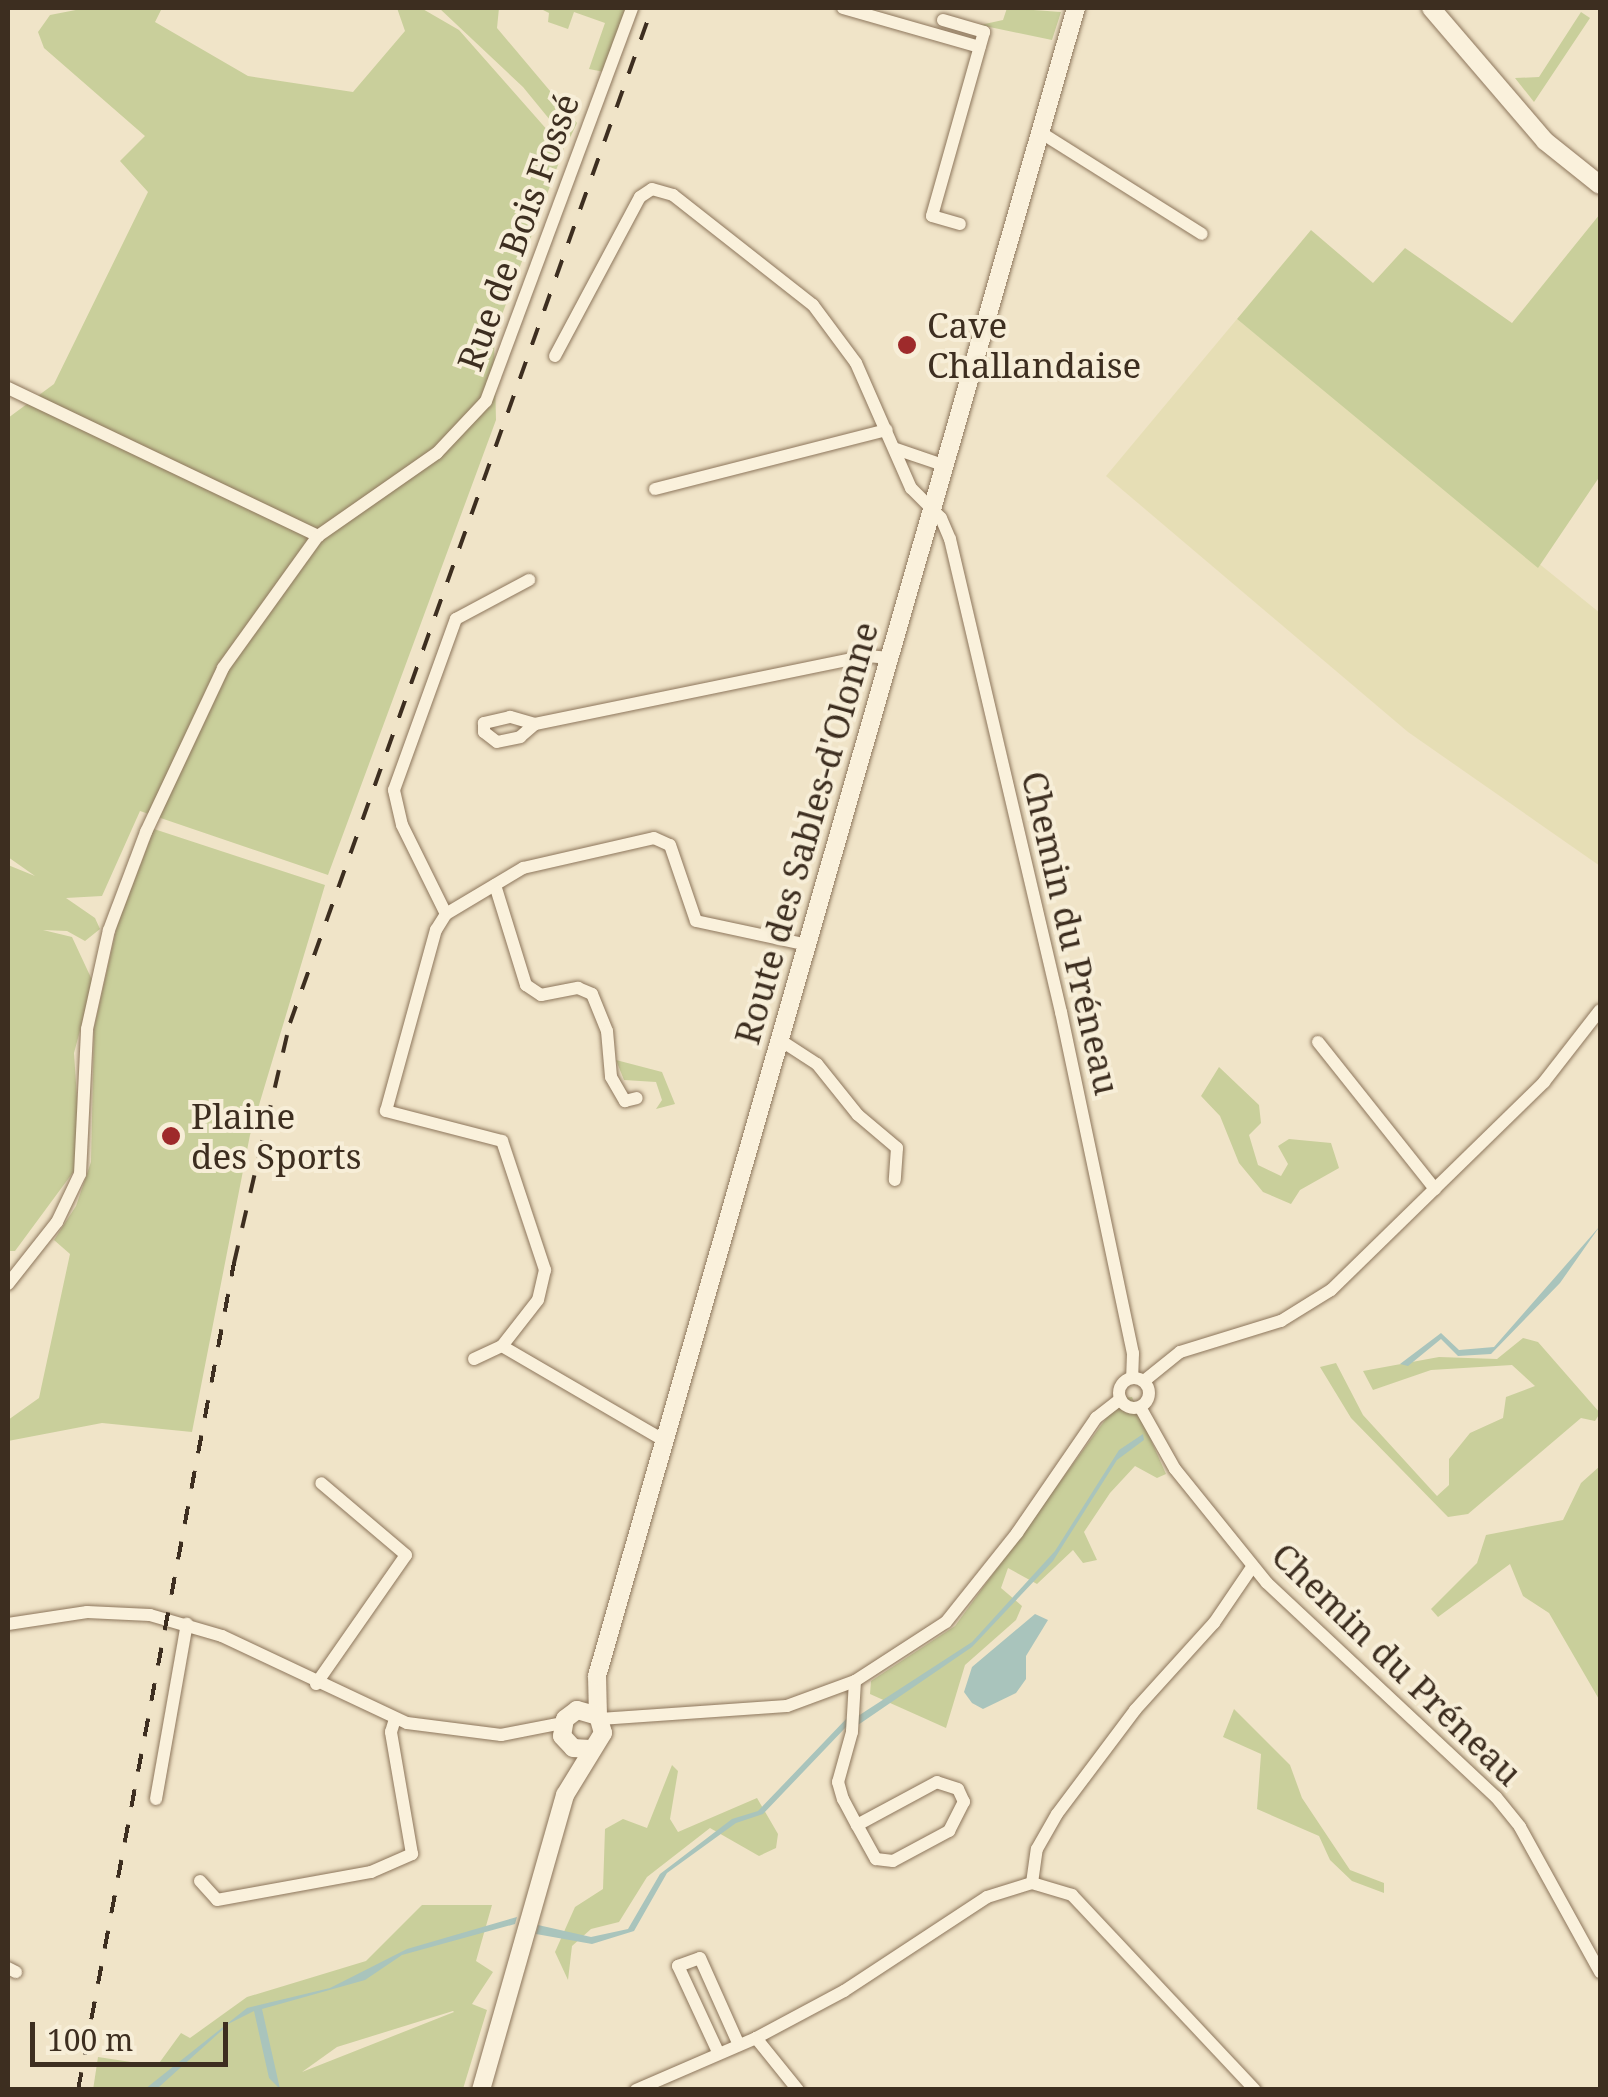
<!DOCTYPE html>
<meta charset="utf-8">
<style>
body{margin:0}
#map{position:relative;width:1608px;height:2097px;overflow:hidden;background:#f0e4c8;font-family:"Noto Serif",serif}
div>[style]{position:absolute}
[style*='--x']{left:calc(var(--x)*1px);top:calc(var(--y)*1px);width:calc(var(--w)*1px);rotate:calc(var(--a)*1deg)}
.farmland>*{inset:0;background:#e6deb5}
.green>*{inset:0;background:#c9cf9b}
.water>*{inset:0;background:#a9c4bc}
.roads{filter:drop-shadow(0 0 2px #8d765c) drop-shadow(0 0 2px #8d765c)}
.street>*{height:12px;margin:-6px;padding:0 6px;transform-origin:6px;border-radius:6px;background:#faf1dc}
.street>.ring{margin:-6px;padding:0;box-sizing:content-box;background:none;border:12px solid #faf1dc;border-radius:50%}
.secondary>*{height:18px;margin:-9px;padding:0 9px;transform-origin:9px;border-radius:9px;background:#faf1dc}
.rail>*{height:4px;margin-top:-2px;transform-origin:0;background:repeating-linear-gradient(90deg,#3d2e20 0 18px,transparent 0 36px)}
.dots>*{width:28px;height:28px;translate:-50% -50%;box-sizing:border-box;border:5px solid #f7eed8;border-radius:50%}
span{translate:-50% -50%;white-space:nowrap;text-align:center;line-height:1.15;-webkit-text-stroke:8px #f7eed8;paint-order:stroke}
.street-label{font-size:35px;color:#3d2e20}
.poi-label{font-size:35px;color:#3d2e20}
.left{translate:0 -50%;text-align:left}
.frame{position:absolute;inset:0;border:10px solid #3d2e20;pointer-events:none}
.scale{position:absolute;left:30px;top:2022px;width:198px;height:45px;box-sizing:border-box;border:5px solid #3d2e20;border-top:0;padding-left:12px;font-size:30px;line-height:35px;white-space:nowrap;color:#3d2e20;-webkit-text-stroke:8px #f7eed8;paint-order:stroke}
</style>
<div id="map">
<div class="farmland">
<div style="clip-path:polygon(1237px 319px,1600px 613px,1600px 866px,1408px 732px,1106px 476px)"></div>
</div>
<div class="green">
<div style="clip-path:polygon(86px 8px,162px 8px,155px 22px,248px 76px,353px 92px,405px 31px,397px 8px,421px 8px,459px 30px,564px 149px,494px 336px,496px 420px,328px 875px,140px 811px,102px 896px,66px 898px,95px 918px,100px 929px,85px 941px,67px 931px,43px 930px,72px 937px,93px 982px,74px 1053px,80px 1143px,74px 1171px,15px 1251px,8px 1251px,8px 865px,35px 876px,8px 857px,8px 418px,54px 384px,148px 192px,120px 161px,145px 136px,44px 48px,38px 32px,50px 15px)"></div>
<div style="clip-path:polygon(439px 8px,499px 8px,497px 28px,577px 123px,568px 142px,523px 87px)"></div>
<div style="clip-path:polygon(539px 8px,627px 8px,604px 72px,589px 69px,605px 23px,574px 12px,568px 29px,548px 22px,549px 13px)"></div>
<div style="clip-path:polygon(1007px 8px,1061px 12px,1052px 40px,980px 25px,1003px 20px)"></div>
<div style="clip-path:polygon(1581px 12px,1590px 18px,1534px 102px,1515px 78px,1539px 77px)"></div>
<div style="clip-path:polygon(1600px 214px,1600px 476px,1538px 568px,1237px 319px,1311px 230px,1373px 283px,1405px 248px,1512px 323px)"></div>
<div style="clip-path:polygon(154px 829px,325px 885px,250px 1135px,192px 1432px,102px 1423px,8px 1441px,8px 1420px,39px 1398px,70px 1254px,54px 1240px,76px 1206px,91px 1162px,94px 1028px,117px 926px)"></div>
<div style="clip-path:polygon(616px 1060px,662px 1072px,675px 1104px,656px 1109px,662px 1100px,656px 1082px,624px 1080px)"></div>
<div style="clip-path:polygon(1219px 1067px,1259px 1105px,1261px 1123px,1249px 1135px,1258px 1165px,1281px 1176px,1288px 1164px,1278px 1146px,1289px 1139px,1331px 1143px,1339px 1168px,1300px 1190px,1291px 1204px,1263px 1192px,1239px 1163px,1220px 1116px,1201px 1096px)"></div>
<div style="clip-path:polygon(1523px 1338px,1538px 1342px,1600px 1413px,1595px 1421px,1581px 1418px,1468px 1514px,1448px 1517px,1351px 1418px,1320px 1367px,1336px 1363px,1363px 1415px,1437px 1496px,1449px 1485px,1449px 1459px,1470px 1433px,1503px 1418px,1506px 1397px,1535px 1386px,1512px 1365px,1431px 1370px,1373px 1390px,1363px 1371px,1439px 1357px,1497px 1359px)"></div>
<div style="clip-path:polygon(1132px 1397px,1166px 1474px,1157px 1478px,1135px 1466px,1110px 1493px,1084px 1532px,1097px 1560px,1083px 1563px,1073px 1550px,1037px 1584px,1008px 1568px,1001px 1588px,1022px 1606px,1016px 1620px,965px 1665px,946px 1728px,870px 1694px,871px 1681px,955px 1626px,1121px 1398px)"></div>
<div style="clip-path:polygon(1600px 1466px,1600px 1701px,1549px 1613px,1523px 1596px,1510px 1564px,1438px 1617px,1431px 1609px,1477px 1563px,1486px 1535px,1563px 1520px,1581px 1483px)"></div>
<div style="clip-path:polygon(1234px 1709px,1290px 1765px,1302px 1798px,1350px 1870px,1384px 1883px,1384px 1893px,1352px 1881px,1330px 1860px,1319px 1836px,1257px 1809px,1261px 1754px,1223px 1737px)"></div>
<div style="clip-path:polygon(672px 1765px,678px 1771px,670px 1819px,678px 1832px,757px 1798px,778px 1834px,776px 1848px,759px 1856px,710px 1828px,647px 1877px,619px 1922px,591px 1929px,572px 1946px,568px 1980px,555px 1952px,575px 1907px,603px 1889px,605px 1829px,623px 1819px,647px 1828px)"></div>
<div style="clip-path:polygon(evenodd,422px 1905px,492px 1905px,476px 1961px,493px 1972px,472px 2004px,487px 2010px,463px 2089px,93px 2090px,98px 2057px,157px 2066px,181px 2033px,190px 2038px,247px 1997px,366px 1961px,422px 1905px,453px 2011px,454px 2012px,302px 2072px,337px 2047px,453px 2011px)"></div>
</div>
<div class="water">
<div style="clip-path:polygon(1600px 1226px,1560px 1283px,1491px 1354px,1458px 1356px,1441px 1339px,1408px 1366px,1400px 1364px,1441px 1333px,1459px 1350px,1494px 1347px)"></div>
<div style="clip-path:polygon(1143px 1434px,1144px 1440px,1117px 1460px,1053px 1561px,972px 1647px,858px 1725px,858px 1716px,972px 1642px,1055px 1551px,1119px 1450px)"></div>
<div style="clip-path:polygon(1035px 1614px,1048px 1620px,1026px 1656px,1026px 1679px,1016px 1693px,983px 1709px,972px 1703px,964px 1692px,972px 1667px)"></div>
<div style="clip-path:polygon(847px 1718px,847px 1726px,763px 1814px,736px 1823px,667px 1873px,634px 1931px,592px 1944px,536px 1934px,538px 1925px,591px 1937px,628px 1929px,660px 1874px,732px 1819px,758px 1811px)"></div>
<div style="clip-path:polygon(517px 1917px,515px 1924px,402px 1955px,365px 1980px,262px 2009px,280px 2089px,269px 2078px,254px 2011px,230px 2023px,159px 2087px,145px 2089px,247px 2008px,330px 1988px,407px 1949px)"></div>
</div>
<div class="roads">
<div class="street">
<div style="--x:843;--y:8;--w:142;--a:15.9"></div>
<div style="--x:943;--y:20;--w:43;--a:16.3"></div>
<div style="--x:984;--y:32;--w:191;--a:105.8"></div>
<div style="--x:932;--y:216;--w:29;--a:16"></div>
<div style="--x:1040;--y:132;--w:191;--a:32.2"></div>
<div style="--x:555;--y:356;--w:180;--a:-61.9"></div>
<div style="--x:640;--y:197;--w:14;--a:-34"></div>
<div style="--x:652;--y:189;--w:22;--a:16"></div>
<div style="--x:673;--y:195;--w:178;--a:38.2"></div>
<div style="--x:813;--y:305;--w:72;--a:53.4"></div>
<div style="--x:856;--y:363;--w:137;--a:66.3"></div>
<div style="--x:911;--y:488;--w:42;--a:45"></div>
<div style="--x:941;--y:518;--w:23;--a:67"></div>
<div style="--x:950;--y:539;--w:486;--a:76.8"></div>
<div style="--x:1061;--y:1012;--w:349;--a:78.1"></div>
<div style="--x:1133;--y:1353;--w:25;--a:92"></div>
<div style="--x:8;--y:388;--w:344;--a:25.5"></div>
<div style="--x:318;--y:536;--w:145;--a:-34.9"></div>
<div style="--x:437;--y:453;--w:71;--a:-46.7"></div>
<div style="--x:486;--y:401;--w:419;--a:-69.6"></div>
<div style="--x:896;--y:449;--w:50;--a:18.8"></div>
<div style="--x:655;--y:489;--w:239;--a:-14.3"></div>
<div style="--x:535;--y:724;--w:26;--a:-164"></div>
<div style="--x:510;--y:717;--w:27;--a:167"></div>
<div style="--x:484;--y:723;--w:9;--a:90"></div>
<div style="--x:484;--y:732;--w:16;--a:38"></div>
<div style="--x:497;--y:742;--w:24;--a:-12"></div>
<div style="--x:520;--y:737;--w:20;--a:-41"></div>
<div style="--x:535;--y:724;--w:339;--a:-11.6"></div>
<div style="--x:867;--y:656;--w:23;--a:5"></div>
<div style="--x:495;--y:885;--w:105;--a:72.8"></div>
<div style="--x:526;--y:985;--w:18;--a:34"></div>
<div style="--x:541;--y:995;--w:38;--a:-11"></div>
<div style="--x:578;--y:988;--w:15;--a:23"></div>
<div style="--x:592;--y:994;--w:40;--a:68"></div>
<div style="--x:607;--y:1031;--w:46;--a:85"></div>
<div style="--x:611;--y:1077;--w:28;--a:60"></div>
<div style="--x:625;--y:1101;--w:12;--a:-14"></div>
<div style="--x:446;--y:914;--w:99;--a:-116.3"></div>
<div style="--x:402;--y:825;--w:36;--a:-103"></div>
<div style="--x:394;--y:790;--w:182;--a:-70.1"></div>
<div style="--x:456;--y:619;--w:83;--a:-28.1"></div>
<div style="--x:780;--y:1040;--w:44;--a:33"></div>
<div style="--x:817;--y:1064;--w:65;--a:51.2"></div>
<div style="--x:858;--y:1115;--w:51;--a:40.2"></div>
<div style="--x:897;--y:1148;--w:32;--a:94"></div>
<div style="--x:1318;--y:1042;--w:188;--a:51.5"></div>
<div style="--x:8;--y:1284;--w:79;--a:-51.7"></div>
<div style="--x:57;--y:1222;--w:53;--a:-64.4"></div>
<div style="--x:80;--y:1174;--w:145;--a:-87.2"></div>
<div style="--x:87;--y:1029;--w:101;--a:-77.5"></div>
<div style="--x:109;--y:930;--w:105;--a:-69.3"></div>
<div style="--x:146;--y:832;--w:181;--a:-64.8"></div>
<div style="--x:223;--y:668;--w:163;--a:-54.3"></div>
<div style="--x:474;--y:1359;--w:31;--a:-25"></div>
<div class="ring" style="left:1119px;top:1378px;width:18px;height:18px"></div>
<div style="--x:1144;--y:1381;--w:46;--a:-38.9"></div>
<div style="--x:1180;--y:1352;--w:106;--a:-17.1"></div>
<div style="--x:1281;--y:1321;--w:59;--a:-31.8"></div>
<div style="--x:1331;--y:1290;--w:298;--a:-44.3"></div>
<div style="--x:1544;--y:1082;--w:91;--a:-52.1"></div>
<div style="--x:1140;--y:1407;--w:71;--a:60.6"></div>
<div style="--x:1175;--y:1469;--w:146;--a:51.1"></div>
<div style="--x:1267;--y:1583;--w:313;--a:43.1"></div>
<div style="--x:1496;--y:1797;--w:38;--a:51"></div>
<div style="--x:1520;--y:1827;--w:166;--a:61.1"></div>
<div style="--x:665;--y:1441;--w:189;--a:-149.8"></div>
<div style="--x:502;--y:1346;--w:58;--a:-52"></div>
<div style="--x:538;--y:1300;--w:31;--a:-77"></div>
<div style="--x:545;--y:1270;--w:136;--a:-108.4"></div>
<div style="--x:502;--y:1141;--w:120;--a:-165.5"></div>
<div style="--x:386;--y:1111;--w:188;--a:-74.6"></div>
<div style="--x:436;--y:930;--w:19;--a:-58"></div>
<div style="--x:446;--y:914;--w:90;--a:-30.9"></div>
<div style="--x:523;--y:868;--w:134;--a:-12.9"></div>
<div style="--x:654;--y:838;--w:17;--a:24"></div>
<div style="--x:670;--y:845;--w:80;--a:71.1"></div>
<div style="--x:696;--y:921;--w:115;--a:12.1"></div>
<div style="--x:8;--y:1624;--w:80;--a:-8.6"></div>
<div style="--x:87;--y:1612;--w:63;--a:2.7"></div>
<div style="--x:150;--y:1615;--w:75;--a:16.3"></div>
<div style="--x:222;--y:1636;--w:204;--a:25.2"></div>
<div style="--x:407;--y:1723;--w:95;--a:7.3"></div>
<div style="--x:501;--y:1735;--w:62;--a:-11.1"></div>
<div style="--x:855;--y:1681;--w:51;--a:93.4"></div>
<div style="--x:852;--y:1732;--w:52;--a:105.6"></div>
<div style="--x:838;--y:1782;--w:18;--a:74"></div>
<div style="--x:843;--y:1799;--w:30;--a:62"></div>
<div style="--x:857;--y:1825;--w:39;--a:61"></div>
<div style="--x:876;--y:1859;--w:17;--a:7"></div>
<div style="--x:893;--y:1861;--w:64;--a:-28.2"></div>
<div style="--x:949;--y:1831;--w:33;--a:-63"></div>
<div style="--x:964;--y:1802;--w:14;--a:-115"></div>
<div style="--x:958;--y:1789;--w:22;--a:-162"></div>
<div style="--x:937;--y:1782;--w:91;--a:151.7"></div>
<div style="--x:316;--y:1684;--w:157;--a:-55.1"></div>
<div style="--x:406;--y:1555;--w:111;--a:-139.7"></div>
<div style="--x:600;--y:1719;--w:187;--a:-4"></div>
<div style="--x:787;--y:1706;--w:72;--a:-20.2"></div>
<div style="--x:855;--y:1681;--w:108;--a:-33"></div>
<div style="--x:946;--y:1622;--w:114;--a:-51.4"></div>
<div style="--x:1017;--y:1533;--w:140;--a:-55.5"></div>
<div style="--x:1096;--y:1418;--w:31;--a:-38"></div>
<div style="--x:156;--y:1799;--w:178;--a:-80"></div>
<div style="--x:200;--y:1881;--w:25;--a:48"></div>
<div style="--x:217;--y:1900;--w:157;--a:-10.3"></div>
<div style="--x:371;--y:1872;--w:45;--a:-23.7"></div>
<div style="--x:412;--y:1854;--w:124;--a:-99.8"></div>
<div style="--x:391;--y:1732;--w:14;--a:-73"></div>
<div style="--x:1032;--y:1883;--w:34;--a:-82"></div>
<div style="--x:1037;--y:1849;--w:40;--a:-60.3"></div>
<div style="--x:1057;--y:1814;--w:130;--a:-53.1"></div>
<div style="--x:1135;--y:1710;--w:118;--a:-47.8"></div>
<div style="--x:1214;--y:1623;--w:68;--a:-55.8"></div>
<div style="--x:8;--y:1968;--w:9;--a:27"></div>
<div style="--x:756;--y:2038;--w:67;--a:51.1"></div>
<div style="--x:718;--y:2052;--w:95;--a:-114.9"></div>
<div style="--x:678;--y:1966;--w:23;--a:-20"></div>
<div style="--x:700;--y:1958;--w:93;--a:65.9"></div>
<div style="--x:636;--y:2090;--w:131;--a:-23.4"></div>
<div style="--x:756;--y:2038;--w:100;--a:-28.1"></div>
<div style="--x:844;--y:1991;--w:171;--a:-33.3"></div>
<div style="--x:987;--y:1897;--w:47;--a:-17.3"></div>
<div style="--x:1032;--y:1883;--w:42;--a:16.7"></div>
<div style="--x:1072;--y:1895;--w:267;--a:46.8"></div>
</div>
<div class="secondary">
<div style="--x:1431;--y:8;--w:175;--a:49.4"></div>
<div style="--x:1545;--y:141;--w:70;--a:38.7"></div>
<div style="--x:598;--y:1716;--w:40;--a:-91.4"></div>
<div style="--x:597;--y:1676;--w:1735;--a:-73.98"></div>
<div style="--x:481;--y:2090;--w:307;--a:-74.1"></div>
<div style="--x:565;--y:1795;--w:73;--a:-58.5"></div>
<div style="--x:603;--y:1733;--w:18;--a:-106"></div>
<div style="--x:598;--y:1716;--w:22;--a:-164"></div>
<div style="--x:577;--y:1710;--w:15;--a:143"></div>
<div style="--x:565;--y:1719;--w:17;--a:100"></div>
<div style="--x:562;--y:1736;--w:16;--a:47"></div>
<div style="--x:573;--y:1748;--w:17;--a:3"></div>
</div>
</div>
<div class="rail">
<div style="--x:78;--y:2090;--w:842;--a:-79.32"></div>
<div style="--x:234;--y:1263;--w:246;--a:-76.9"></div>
<div style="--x:290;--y:1023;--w:1078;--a:-70.37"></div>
</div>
<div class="dots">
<div style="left:907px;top:345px;background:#9e2a2b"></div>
<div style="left:171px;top:1136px;background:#9e2a2b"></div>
</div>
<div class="street-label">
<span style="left:518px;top:232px;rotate:-70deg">Rue de Bois Fossé</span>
<span style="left:806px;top:833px;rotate:-74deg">Route des Sables-d'Olonne</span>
<span style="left:1071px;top:933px;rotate:77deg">Chemin du Préneau</span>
<span style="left:1397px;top:1664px;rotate:44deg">Chemin du Préneau</span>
</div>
<div class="poi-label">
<span class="left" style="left:927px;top:345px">Cave<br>Challandaise</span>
<span class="left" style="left:191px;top:1136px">Plaine<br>des Sports</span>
</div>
<div class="frame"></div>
<div class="scale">100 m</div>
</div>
